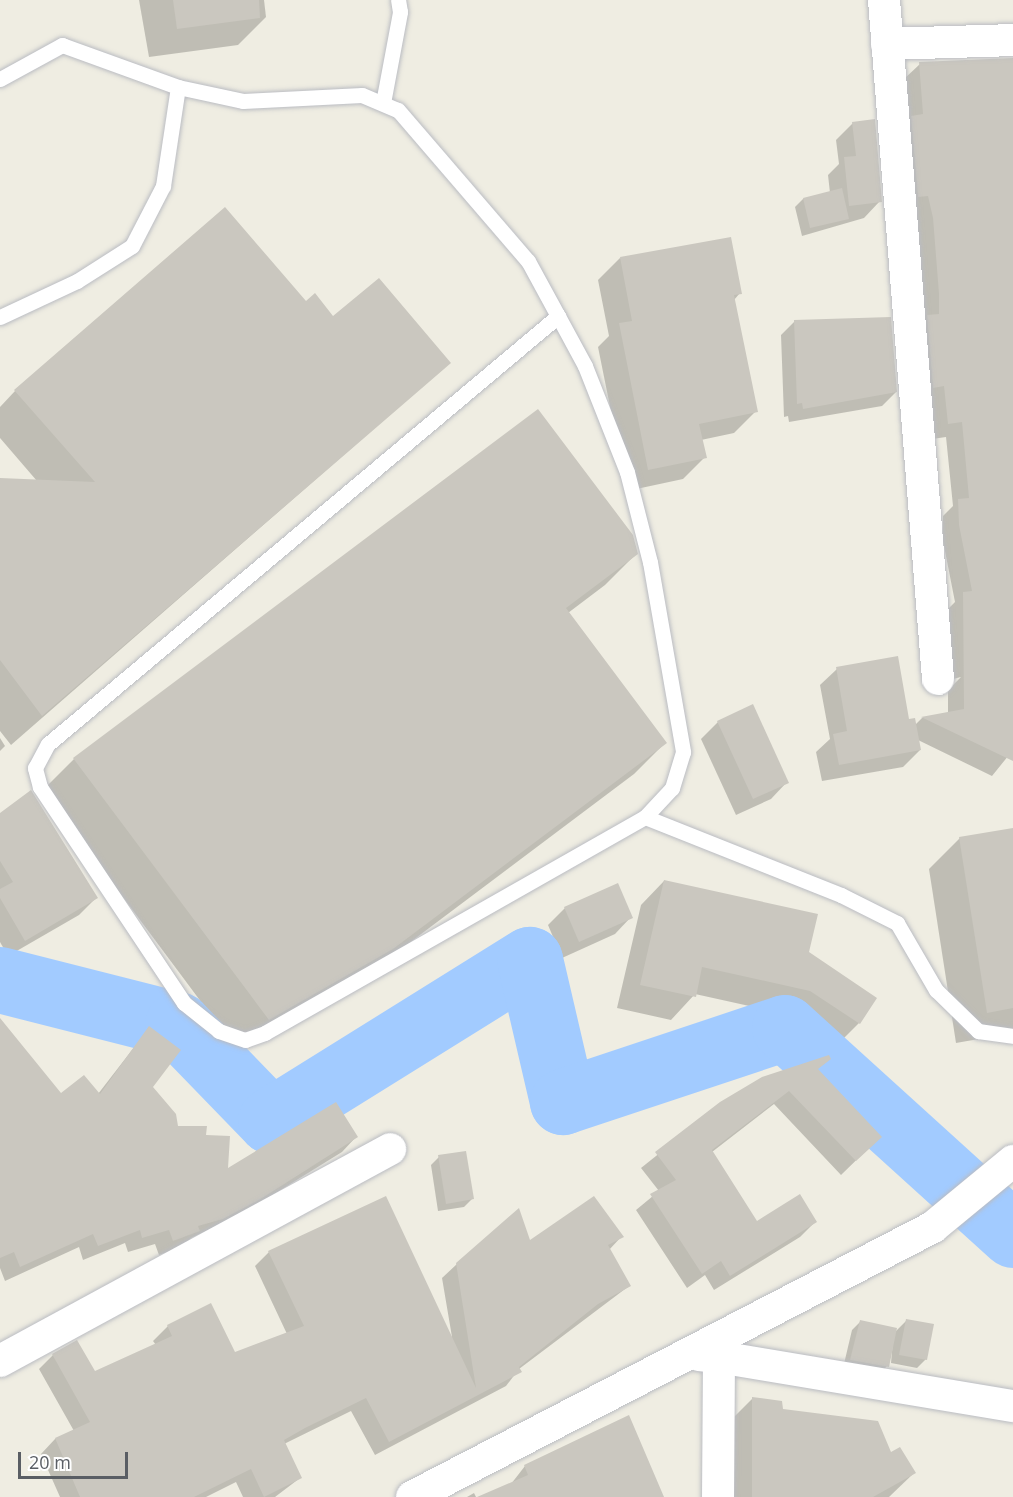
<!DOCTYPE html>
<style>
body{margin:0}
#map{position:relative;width:1013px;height:1497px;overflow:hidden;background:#efede2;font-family:"Open Sans",sans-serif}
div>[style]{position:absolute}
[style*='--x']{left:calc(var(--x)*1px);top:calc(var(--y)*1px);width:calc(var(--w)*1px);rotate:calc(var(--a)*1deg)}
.shadow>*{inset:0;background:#0003}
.river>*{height:66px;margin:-33px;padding:0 33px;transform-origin:33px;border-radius:33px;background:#a2cbff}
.building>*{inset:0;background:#cac7bf}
.roads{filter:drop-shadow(0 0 2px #babcc2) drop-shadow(0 0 2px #babcc2)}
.lane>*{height:15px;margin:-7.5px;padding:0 7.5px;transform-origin:7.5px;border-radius:7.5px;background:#fff}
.street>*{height:32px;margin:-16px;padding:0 16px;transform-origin:16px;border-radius:16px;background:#fff}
span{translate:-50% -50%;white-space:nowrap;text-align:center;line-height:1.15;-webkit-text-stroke:5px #fff;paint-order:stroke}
.scale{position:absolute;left:18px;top:1452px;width:110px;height:27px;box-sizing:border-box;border:3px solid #5a5e64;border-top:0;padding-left:8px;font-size:18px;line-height:21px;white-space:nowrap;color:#5a5e64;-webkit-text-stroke:4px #fff;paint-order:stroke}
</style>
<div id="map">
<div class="shadow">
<div style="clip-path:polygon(139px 0,264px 0,266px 17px,238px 45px,149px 57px)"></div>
<div style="clip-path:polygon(1013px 60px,1013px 750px,992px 776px,918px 740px,920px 750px,903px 767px,822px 781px,816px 752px,830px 739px,820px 685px,837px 669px,915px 725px,922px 718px,948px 713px,948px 690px,961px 677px,949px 680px,948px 609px,955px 602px,943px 541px,943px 516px,953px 506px,946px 437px,932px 439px,904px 79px,920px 64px)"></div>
<div style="clip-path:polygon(853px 123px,880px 201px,864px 218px,802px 236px,795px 207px,803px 199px,830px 193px,828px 175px,839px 164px,836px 140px)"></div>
<div style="clip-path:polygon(620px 258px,740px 293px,734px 300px,756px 411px,734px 433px,701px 440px,705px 457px,683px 479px,627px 491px,598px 347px,609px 336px,598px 280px)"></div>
<div style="clip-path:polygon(306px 303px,333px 318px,449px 363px,11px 745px,0 731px,0 479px,37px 481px,0 438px,0 407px,15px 391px)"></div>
<div style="clip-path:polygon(795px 321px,896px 392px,882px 406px,789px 422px,788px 416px,784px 417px,781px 335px)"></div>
<div style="clip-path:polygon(636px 554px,605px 585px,568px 613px,665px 743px,634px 774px,360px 980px,237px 1050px,43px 790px,74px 759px)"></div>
<div style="clip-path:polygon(718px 722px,787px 782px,771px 799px,736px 815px,701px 739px)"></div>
<div style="clip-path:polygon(0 738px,5px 746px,0 751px)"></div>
<div style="clip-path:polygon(0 815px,96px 898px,79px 915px,8px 956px,0 942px)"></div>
<div style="clip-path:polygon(1013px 830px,1013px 1033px,956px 1043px,929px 869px,960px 838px)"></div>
<div style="clip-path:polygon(664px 881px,808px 953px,875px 998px,859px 1023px,835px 1047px,786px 1014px,695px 994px,671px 1020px,617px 1008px,641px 905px)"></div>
<div style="clip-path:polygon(565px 908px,631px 917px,615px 934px,562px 958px,548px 925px)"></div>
<div style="clip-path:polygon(149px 1028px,151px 1087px,177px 1127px,204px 1136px,227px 1171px,356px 1137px,342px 1152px,242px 1214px,191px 1238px,184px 1246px,159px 1255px,155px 1244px,128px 1252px,125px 1243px,83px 1260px,79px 1247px,5px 1281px,0 1268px,0 1042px,61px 1095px,98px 1094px)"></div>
<div style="clip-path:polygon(829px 1058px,817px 1070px,880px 1137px,841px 1175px,774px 1104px,712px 1152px,756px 1223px,815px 1222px,800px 1237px,714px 1290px,705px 1275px,687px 1288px,636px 1210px,659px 1191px,641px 1168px,721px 1104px)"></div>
<div style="clip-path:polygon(439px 1157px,472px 1199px,464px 1207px,438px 1211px,431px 1165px)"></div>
<div style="clip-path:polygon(622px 1236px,609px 1250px,629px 1286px,519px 1369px,506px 1386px,375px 1455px,351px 1411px,284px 1444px,300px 1478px,275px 1497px,243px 1497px,236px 1482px,206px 1497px,60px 1497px,41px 1454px,55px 1439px,74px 1431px,39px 1369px,53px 1355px,94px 1373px,156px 1345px,153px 1341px,168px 1326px,234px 1354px,287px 1334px,255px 1266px,269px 1252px,452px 1337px,442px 1278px,457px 1264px,529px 1242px)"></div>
<div style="clip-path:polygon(861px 1321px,894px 1333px,906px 1321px,926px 1359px,917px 1368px,891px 1363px,893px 1340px,887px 1366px,879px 1375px,843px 1368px,852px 1330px)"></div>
<div style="clip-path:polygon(753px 1398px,890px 1454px,914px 1473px,889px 1497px,729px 1497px,730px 1421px)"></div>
<div style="clip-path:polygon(525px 1466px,664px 1497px,481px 1497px,511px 1484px)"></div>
<div style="clip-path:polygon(474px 1493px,476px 1497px,467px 1497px)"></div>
</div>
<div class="river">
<div style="--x:0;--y:980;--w:184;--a:14.2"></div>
<div style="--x:178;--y:1025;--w:134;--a:45.9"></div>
<div style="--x:271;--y:1121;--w:305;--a:-31.9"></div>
<div style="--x:530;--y:960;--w:146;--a:76.9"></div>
<div style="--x:563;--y:1102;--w:234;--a:-18.4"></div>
<div style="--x:785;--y:1028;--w:308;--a:42.2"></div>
</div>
<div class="building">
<div style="clip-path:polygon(173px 0,259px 0,260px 18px,177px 29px)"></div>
<div style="clip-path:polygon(1013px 58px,1013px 761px,921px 717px,964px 709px,963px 592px,972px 591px,959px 525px,958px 499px,969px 498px,962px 422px,948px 424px,944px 386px,933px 388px,927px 315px,939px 314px,939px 294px,933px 218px,928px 196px,918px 197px,911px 116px,923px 114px,919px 62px)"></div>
<div style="clip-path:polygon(875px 119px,882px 202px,849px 206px,844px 157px,856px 156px,852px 122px)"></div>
<div style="clip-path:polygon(842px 188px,849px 219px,810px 228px,803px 198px)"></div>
<div style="clip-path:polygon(225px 207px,306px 301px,315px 293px,333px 316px,379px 278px,451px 363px,42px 716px,0 660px,0 478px,95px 482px,14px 390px)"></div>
<div style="clip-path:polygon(731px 237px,742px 294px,734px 295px,758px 412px,699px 424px,707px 458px,648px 470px,619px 323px,632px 321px,620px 257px)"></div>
<div style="clip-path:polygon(891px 317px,897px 392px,803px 409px,802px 403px,797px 404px,794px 320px)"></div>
<div style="clip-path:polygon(538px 409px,633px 535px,638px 554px,566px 608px,667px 743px,393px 949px,269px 1020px,73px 758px)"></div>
<div style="clip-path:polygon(898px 656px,909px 719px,915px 718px,921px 750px,839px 765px,833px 734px,847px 731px,836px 667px)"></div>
<div style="clip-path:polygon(753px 704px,789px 783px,753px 799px,717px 721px)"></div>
<div style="clip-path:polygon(31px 790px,98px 898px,25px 941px,0 898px,0 889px,13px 882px,0 861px,0 813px)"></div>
<div style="clip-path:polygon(1013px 828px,1013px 1008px,987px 1013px,959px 837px)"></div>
<div style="clip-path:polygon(664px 880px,818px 914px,809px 952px,877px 998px,860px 1024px,810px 991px,702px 967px,696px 997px,640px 985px)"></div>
<div style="clip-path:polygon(618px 883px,633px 918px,579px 942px,564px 907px)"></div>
<div style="clip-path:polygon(0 1018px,61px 1093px,84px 1075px,100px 1094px,149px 1026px,181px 1050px,153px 1087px,176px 1114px,178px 1126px,207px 1126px,206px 1135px,230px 1136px,228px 1168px,336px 1102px,358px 1137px,259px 1200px,223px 1219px,198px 1226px,200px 1231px,173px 1241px,169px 1230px,142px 1238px,140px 1230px,98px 1246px,93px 1234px,20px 1267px,14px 1252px,0 1258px)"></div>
<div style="clip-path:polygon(829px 1055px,831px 1059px,818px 1069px,882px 1137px,856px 1161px,789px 1091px,712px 1150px,757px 1221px,800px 1194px,817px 1222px,730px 1276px,721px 1261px,702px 1274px,650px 1194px,676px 1180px,655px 1152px,720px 1102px,762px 1077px)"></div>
<div style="clip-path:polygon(466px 1151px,474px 1199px,446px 1204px,438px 1155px)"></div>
<div style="clip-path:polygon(386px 1196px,476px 1388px,456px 1263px,519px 1208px,530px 1240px,594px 1196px,624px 1237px,608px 1245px,631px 1286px,598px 1304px,519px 1367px,522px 1372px,389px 1442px,366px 1398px,305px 1428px,284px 1440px,302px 1478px,264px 1497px,251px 1469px,194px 1497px,80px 1497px,55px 1438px,90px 1422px,52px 1354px,77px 1340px,95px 1371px,172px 1336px,167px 1325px,211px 1303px,235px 1352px,304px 1326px,268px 1251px)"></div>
<div style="clip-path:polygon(906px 1319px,934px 1324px,927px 1360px,899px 1355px)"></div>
<div style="clip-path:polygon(860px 1320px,897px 1328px,889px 1367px,850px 1360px)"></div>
<div style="clip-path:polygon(752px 1397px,782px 1401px,783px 1409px,878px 1421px,891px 1452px,900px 1447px,916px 1473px,873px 1497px,752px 1497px)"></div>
<div style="clip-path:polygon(629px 1415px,664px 1497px,477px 1497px,528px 1475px,524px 1465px)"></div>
</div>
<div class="roads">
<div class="lane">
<div style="--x:0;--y:79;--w:71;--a:-28.7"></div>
<div style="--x:62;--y:45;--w:123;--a:19.9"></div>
<div style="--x:178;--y:87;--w:66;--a:12.2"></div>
<div style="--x:243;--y:101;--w:119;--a:-2.9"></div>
<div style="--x:362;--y:95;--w:39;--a:23"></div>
<div style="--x:398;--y:110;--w:199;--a:49.3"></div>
<div style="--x:528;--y:261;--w:63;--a:61.4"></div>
<div style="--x:558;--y:316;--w:57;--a:61.6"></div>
<div style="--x:585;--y:366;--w:114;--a:68.4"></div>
<div style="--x:627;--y:472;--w:93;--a:75.7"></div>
<div style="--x:650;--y:562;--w:193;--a:80.1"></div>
<div style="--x:683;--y:752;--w:38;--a:107"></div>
<div style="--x:672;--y:788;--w:40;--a:133"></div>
<div style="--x:645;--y:817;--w:437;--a:150.4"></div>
<div style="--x:265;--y:1033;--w:21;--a:161"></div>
<div style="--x:245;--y:1040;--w:28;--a:-161"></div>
<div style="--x:219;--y:1031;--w:45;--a:-141.3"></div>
<div style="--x:184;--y:1003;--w:260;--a:-123.7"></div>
<div style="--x:40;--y:787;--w:20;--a:-105"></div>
<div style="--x:35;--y:768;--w:27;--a:-62"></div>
<div style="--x:48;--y:744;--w:666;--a:-40"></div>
<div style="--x:383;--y:103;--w:93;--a:-79.4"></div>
<div style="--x:400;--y:12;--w:12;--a:-99"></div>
<div style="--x:0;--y:317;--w:85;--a:-25.1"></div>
<div style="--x:77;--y:281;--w:65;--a:-32.5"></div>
<div style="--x:132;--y:246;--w:68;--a:-62.7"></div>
<div style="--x:163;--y:186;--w:100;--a:-81.4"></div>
<div style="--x:645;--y:817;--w:211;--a:21.7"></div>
<div style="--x:841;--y:895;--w:63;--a:26.6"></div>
<div style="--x:897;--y:923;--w:78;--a:59.8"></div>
<div style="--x:936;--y:990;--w:59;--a:44.3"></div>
<div style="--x:978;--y:1031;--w:35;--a:8"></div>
</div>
<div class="street">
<div style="--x:884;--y:0;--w:681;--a:85.45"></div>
<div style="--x:887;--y:44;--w:126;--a:-1.8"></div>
<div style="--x:699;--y:1355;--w:20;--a:6"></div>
<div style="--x:719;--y:1357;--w:140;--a:90.4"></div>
<div style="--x:719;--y:1357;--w:298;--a:9.5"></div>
<div style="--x:0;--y:1361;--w:444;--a:-28.5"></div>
<div style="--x:412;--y:1497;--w:587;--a:-27.39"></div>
<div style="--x:933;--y:1227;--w:104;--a:-39.5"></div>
</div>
</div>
<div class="scale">20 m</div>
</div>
